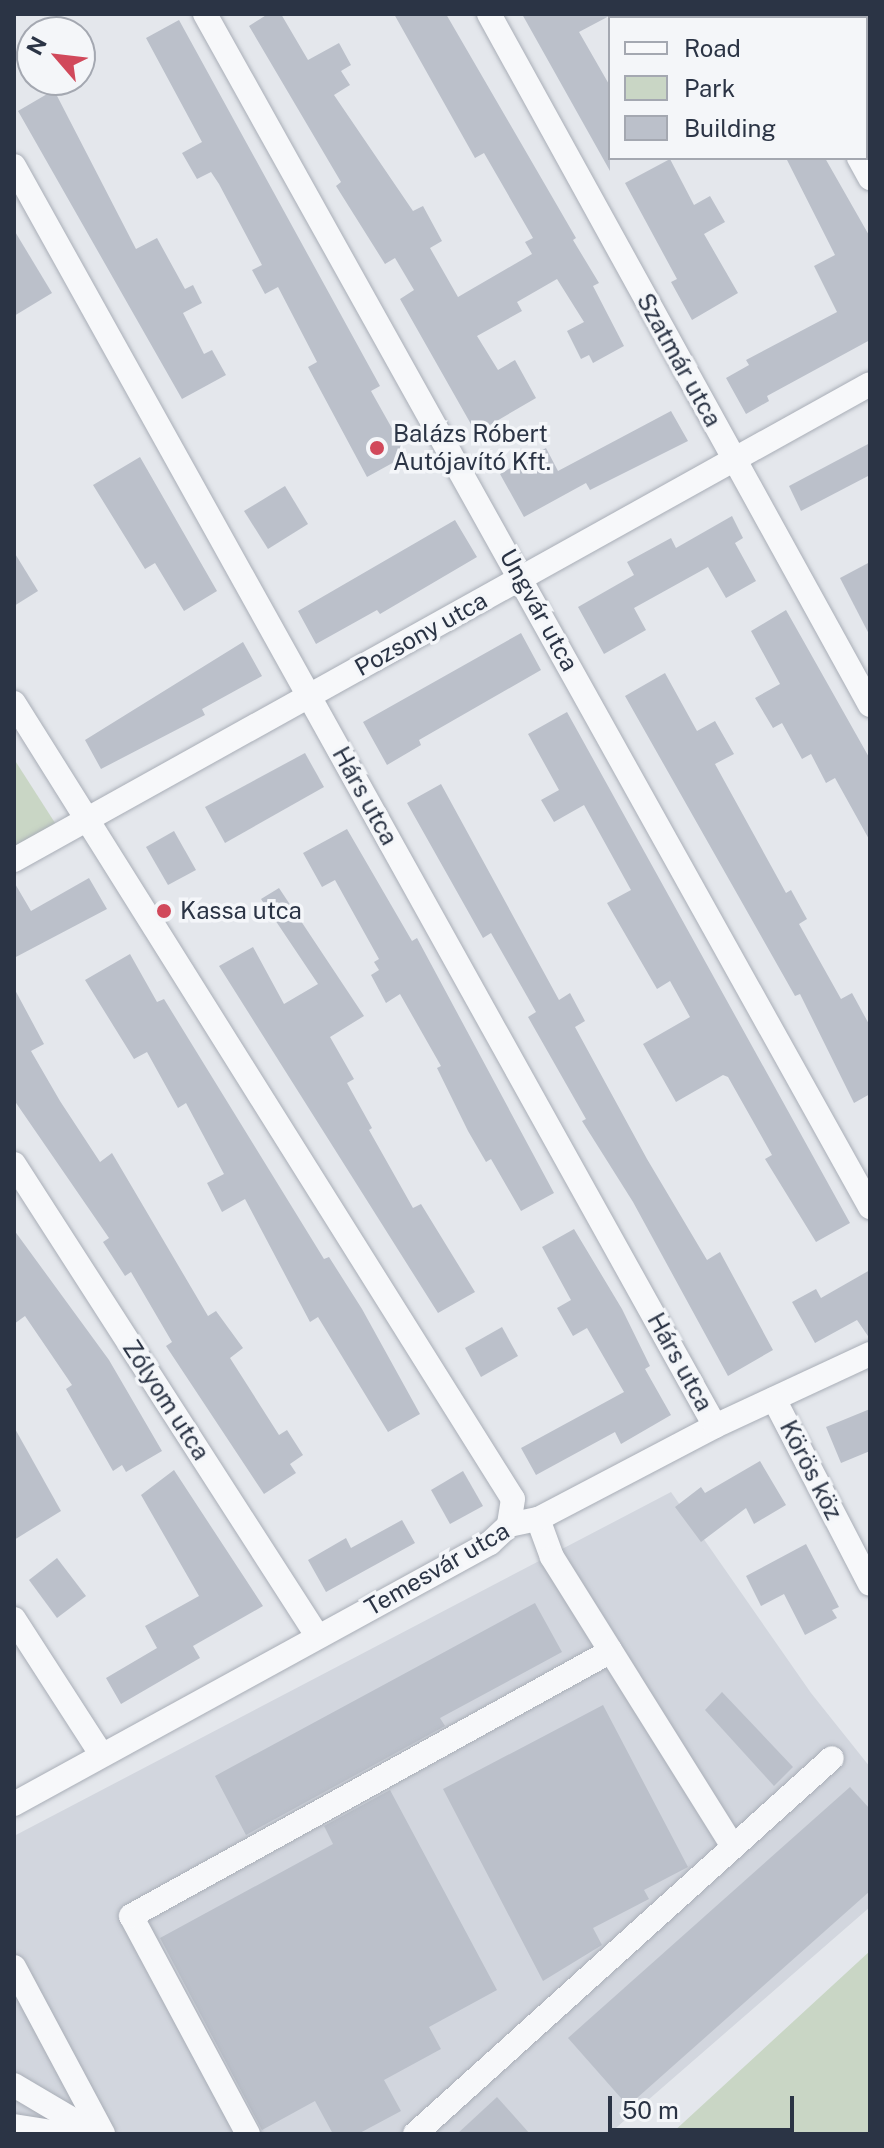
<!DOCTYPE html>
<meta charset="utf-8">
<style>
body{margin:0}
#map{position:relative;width:884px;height:2148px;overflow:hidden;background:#e4e7ec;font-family:"Public Sans",sans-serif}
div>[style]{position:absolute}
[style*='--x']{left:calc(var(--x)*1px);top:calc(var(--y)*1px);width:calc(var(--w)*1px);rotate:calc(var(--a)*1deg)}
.built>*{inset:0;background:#d2d6de}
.green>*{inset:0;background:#c9d6c5}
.building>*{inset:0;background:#bbc0ca}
.roads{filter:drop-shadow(0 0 2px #a9aeb7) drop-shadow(0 0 2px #a9aeb7)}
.minor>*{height:24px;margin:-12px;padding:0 12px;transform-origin:12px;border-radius:12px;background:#f7f8fa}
.dots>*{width:22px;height:22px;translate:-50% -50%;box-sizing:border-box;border:4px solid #f4f6f9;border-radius:50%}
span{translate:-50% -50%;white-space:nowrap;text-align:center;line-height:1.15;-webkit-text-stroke:7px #f4f6f9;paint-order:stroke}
.street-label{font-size:24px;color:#2b3445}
.poi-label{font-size:24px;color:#2b3445}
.left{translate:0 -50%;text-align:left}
.frame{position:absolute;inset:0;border:16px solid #2b3445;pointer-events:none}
.legend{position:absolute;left:608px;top:16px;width:260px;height:144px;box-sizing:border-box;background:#f4f6f9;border:2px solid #a4a8b1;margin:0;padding:10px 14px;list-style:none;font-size:24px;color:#2b3445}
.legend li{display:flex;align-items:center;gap:16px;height:40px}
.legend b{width:40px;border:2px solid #a4a8b1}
.north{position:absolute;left:16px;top:16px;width:80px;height:80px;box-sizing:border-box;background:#f4f6f9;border:2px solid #a4a8b1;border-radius:50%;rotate:298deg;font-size:22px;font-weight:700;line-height:32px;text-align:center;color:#2b3445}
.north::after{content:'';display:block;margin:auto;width:28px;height:36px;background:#d1495b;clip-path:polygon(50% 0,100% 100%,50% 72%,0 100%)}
.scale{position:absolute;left:608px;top:2096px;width:186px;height:36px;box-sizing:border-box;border:4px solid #2b3445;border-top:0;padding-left:10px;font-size:24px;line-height:28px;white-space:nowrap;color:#2b3445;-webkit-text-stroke:6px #f4f6f9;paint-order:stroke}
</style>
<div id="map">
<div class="built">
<div style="clip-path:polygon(671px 1492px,811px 1693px,870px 1767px,870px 1907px,609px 2134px,14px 2134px,14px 1836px)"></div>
</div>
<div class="green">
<div style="clip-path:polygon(14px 759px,57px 826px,14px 850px)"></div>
<div style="clip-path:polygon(870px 1951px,870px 2134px,670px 2134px,671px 2134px)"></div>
</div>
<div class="building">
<div style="clip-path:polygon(268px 14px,281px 14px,308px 60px,339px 43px,351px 65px,341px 71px,350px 85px,334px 95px,413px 211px,423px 206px,442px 241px,430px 248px,458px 297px,532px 254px,525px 242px,533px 238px,484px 153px,475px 158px,394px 14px,446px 14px,576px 238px,573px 240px,599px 283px,593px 286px,624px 346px,593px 363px,589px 355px,581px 359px,567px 331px,584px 322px,557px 279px,517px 302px,522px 311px,477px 336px,498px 370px,515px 360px,536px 398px,476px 433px,400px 299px,414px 290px,395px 258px,385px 264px,336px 186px,341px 182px,249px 26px)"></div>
<div style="clip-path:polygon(522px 14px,613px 14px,579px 32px,610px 86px,610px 171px)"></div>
<div style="clip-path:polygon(179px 20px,380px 386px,371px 391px,407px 455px,367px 477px,308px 367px,317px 362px,278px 287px,265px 294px,252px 270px,262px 265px,219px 184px,211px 172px,197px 179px,182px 153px,202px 142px,146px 38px)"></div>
<div style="clip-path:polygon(54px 90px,136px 249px,157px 238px,185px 289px,193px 285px,202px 303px,183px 313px,204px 354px,212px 350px,226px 375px,182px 399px,18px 111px)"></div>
<div style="clip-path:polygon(786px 158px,825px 158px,870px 237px,870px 340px,767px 396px,769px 401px,746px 414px,726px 378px,749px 365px,746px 360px,837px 312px,814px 266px,835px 255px)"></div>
<div style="clip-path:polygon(670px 159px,694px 205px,710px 196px,725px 222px,704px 234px,738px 293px,692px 320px,671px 282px,677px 279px,625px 183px)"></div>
<div style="clip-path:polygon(14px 230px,52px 293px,14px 316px)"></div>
<div style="clip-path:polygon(671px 411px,688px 441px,590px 490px,586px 483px,524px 517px,500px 474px,546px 448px,558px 471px)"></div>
<div style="clip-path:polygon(870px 443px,870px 475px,801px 511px,789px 486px)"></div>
<div style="clip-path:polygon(140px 457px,217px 591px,184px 611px,155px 563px,145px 569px,93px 485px)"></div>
<div style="clip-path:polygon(285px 486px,308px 524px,268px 549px,244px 511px)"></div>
<div style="clip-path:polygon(732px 516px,743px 538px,735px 543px,756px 581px,726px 598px,708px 567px,634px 608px,646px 630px,604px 654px,578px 607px,634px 575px,627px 562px,671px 538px,676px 548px)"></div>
<div style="clip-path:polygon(455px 520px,477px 557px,380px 614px,377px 610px,316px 644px,298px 611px)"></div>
<div style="clip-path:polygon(14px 552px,38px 591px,14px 606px)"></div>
<div style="clip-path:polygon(870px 562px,870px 636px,840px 578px)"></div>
<div style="clip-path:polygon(786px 610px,870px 759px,870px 841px,835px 778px,826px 783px,811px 754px,802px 759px,782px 723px,773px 728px,755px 698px,780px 684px,751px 631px)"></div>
<div style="clip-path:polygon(521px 633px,541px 670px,419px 740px,421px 745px,387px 765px,363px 722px)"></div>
<div style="clip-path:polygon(243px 642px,262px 676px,202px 709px,205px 715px,101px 769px,85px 740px)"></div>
<div style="clip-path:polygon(665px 673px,697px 731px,715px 721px,734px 754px,715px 764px,786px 893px,791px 890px,807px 919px,799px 924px,841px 999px,852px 993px,870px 1026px,870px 1094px,854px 1103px,800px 994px,795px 996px,625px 696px)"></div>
<div style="clip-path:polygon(567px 712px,850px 1223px,816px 1242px,765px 1159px,772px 1155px,728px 1077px,723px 1075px,676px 1102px,643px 1044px,690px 1017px,670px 981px,657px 989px,607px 903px,631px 890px,584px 805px,554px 822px,541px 800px,559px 790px,528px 734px)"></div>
<div style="clip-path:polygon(305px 753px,324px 787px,225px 843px,205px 807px)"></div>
<div style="clip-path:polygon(441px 784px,559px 1000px,570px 993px,585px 1021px,575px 1027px,647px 1159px,707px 1260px,720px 1252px,773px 1350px,728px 1376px,633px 1202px,582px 1121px,586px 1119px,528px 1017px,536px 1012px,491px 933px,483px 938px,407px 803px)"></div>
<div style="clip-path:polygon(347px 829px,412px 941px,417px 938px,554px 1193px,521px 1211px,491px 1159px,486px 1162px,468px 1131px,437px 1068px,441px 1066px,400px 994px,386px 1003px,371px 975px,379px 970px,374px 962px,379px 959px,335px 880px,322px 887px,303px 853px)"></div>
<div style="clip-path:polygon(174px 831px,196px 870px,168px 885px,146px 847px)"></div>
<div style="clip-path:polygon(89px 878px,107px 909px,14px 958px,14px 882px,31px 911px)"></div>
<div style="clip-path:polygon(279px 888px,364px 1016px,330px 1037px,354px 1079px,347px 1083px,372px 1128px,369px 1130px,413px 1208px,421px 1204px,475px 1292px,438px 1313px,219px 966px,253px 947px,284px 1004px,318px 984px,261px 899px)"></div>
<div style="clip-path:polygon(130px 954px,157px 1002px,164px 999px,324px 1259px,329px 1257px,362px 1309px,420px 1414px,388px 1432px,318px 1317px,310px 1322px,245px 1199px,222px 1212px,207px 1183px,224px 1174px,186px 1103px,178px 1108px,147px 1052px,134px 1059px,85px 980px)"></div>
<div style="clip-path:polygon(14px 988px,44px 1044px,31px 1051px,60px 1101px,100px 1162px,112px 1153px,208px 1316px,216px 1311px,243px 1348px,230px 1358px,279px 1435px,287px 1430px,303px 1455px,290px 1464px,296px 1473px,264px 1494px,166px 1346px,172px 1342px,131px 1272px,125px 1276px,103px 1242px,109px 1238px,14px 1100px)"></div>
<div style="clip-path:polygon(574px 1229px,622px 1309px,650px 1366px,645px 1369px,671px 1415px,621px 1444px,615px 1432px,536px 1475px,521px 1448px,624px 1392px,587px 1328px,573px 1336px,557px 1308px,571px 1300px,542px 1247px)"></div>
<div style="clip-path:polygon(14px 1230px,109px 1360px,162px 1451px,126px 1472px,122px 1465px,113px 1471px,66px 1389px,72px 1385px,25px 1316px,14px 1324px)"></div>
<div style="clip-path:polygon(870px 1270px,870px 1339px,857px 1320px,815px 1343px,792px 1302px,816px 1289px,821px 1298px)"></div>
<div style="clip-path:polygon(502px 1327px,518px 1356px,481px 1377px,465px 1348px)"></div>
<div style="clip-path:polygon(870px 1409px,870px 1451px,841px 1463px,826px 1427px)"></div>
<div style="clip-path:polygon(14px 1427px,61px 1511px,14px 1540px)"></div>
<div style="clip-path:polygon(760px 1461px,786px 1505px,754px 1524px,746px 1508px,701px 1542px,675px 1507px,701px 1487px,705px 1493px)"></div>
<div style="clip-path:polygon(174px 1470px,263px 1606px,193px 1646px,200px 1658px,121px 1704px,106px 1678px,157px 1648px,145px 1626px,199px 1596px,141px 1495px)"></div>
<div style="clip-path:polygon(463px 1471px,483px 1506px,450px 1524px,431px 1490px)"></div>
<div style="clip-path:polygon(402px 1520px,415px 1543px,326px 1592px,308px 1560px,346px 1538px,351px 1548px)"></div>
<div style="clip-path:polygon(806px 1544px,839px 1607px,832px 1610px,837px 1618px,805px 1635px,784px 1594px,761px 1606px,746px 1576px)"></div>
<div style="clip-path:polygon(57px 1558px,86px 1596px,57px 1618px,29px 1580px)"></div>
<div style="clip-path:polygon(535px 1603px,562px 1652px,440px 1718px,445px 1726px,246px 1835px,215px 1776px)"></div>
<div style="clip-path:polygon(722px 1692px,793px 1767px,774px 1786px,705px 1710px)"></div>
<div style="clip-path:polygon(603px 1705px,688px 1867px,644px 1890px,649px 1899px,593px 1928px,602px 1945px,543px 1981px,443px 1789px)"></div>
<div style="clip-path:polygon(850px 1787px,870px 1809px,870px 1891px,628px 2106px,568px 2038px)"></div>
<div style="clip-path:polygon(390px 1790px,497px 1990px,429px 2027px,441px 2049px,384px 2080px,401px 2111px,358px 2134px,333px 2134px,315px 2101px,262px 2130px,160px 1938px,333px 1844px,324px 1826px)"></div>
<div style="clip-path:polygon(497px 2097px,530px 2134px,457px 2134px)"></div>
</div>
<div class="roads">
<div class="minor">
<div style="--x:205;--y:14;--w:1366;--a:60.86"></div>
<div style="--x:489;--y:14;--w:789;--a:61.13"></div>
<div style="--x:779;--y:14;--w:4;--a:63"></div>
<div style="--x:859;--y:158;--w:23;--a:61"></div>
<div style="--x:14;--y:166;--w:1442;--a:60.91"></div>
<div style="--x:14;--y:703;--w:939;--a:57.92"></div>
<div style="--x:513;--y:1499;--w:26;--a:99"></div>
<div style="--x:14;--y:860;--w:979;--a:-29.08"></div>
<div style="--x:14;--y:1164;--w:562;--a:57.27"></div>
<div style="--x:774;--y:1399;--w:208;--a:62.6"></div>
<div style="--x:538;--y:1519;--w:40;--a:69.8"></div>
<div style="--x:552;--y:1557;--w:340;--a:58"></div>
<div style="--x:14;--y:1619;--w:161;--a:57.2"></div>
<div style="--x:14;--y:1804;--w:543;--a:-28.74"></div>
<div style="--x:490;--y:1543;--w:26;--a:-43"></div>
<div style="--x:509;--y:1525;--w:30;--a:-12"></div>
<div style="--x:538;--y:1519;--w:200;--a:-27.7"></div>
<div style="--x:715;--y:1426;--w:171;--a:-24.9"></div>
<div style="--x:14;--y:1967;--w:189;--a:61.9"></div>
<div style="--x:14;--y:2085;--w:96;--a:30.6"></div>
<div style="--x:14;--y:2126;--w:51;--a:9.1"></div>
<div style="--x:248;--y:2134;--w:247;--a:-118.2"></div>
<div style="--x:131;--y:1916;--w:548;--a:-28.9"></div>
<div style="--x:415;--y:2134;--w:561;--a:-42.04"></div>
</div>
</div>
<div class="dots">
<div style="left:377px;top:448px;background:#d1495b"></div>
<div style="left:164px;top:911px;background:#d1495b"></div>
</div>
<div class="street-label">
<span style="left:679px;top:360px;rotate:61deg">Szatmár utca</span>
<span style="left:539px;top:610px;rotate:61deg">Ungvár utca</span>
<span style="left:421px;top:634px;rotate:-29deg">Pozsony utca</span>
<span style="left:365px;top:796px;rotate:61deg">Hárs utca</span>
<span style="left:680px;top:1362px;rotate:61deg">Hárs utca</span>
<span style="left:166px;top:1400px;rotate:57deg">Zólyom utca</span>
<span style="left:811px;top:1470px;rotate:63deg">Körös köz</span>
<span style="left:437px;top:1569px;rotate:-30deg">Temesvár utca</span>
</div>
<div class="poi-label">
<span class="left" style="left:393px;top:448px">Balázs Róbert<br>Autójavító Kft.</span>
<span class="left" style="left:180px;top:911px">Kassa utca</span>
</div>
<div class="frame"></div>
<ul class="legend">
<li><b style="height:10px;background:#f7f8fa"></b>Road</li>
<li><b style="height:22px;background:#c9d6c5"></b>Park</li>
<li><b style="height:22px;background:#bbc0ca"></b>Building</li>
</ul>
<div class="north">N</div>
<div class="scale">50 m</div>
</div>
